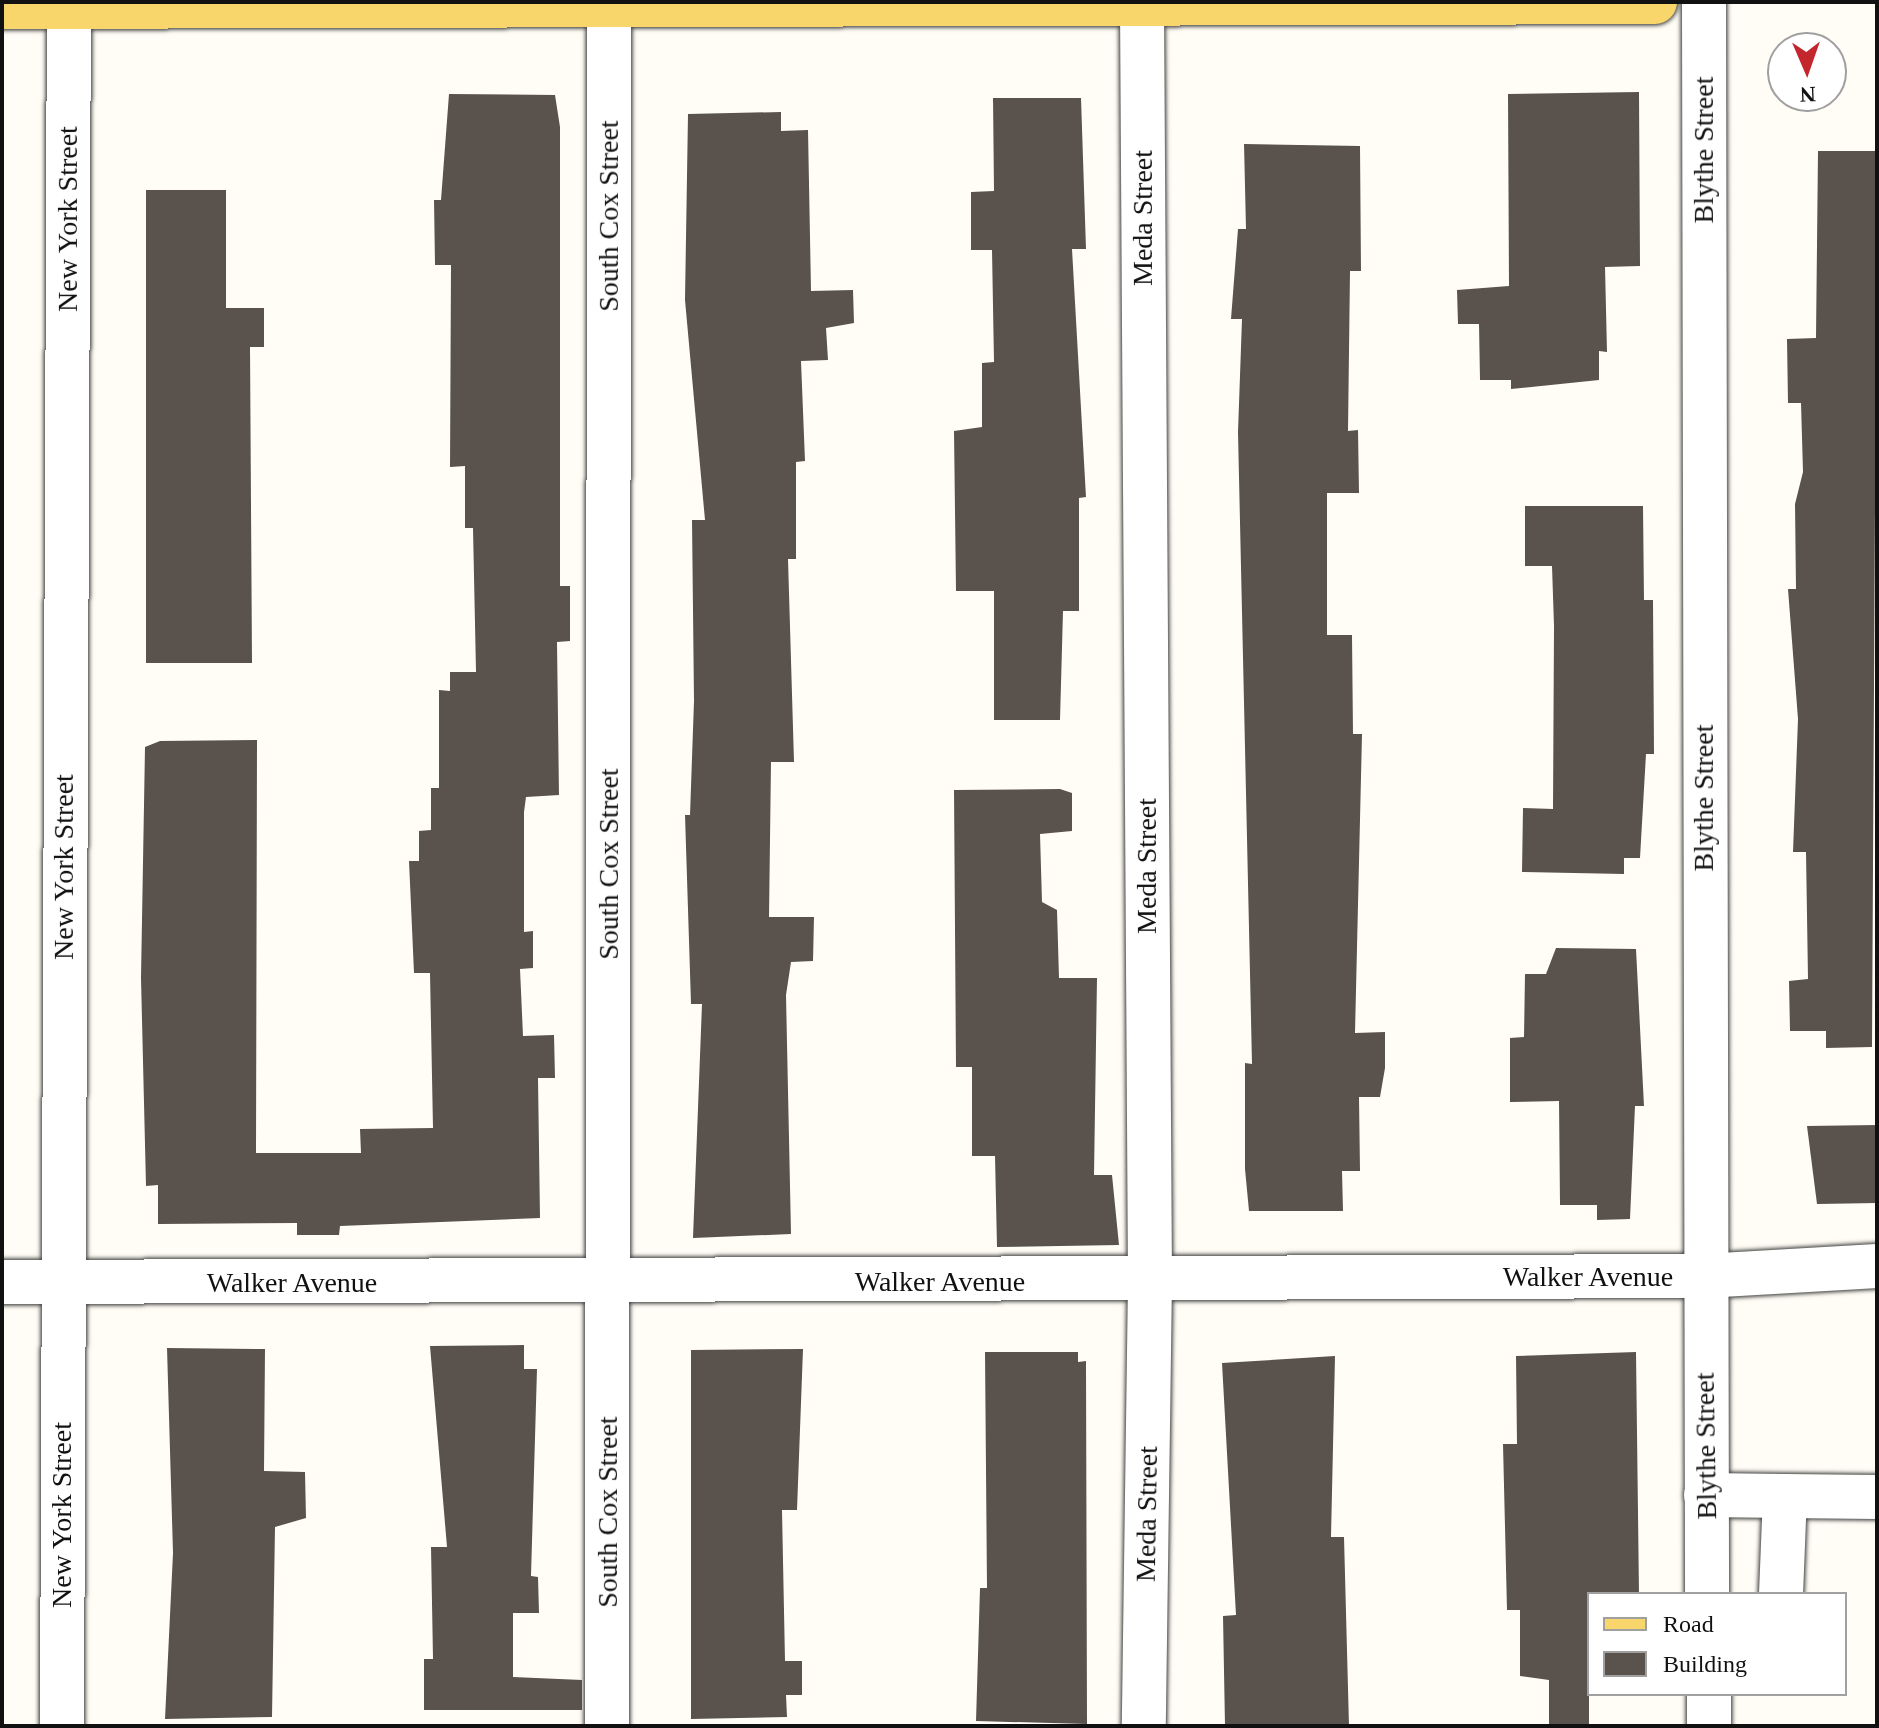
<!DOCTYPE html>
<style>
body{margin:0}
#map{position:relative;width:1879px;height:1728px;overflow:hidden;background:#fffdf5;font-family:Georgia,serif}
div>[style]{position:absolute}
[style*='--x']{left:calc(var(--x)*1px);top:calc(var(--y)*1px);width:calc(var(--w)*1px);rotate:calc(var(--a)*1deg)}
.building>*{inset:0;background:#5a524d}
.roads{filter:drop-shadow(0 0 2px #444) drop-shadow(0 0 2px #444)}
.minor>*{height:44px;margin:-22px;padding:0 22px;transform-origin:22px;border-radius:22px;background:#fff}
.major>*{height:44px;margin:-22px;padding:0 22px;transform-origin:22px;border-radius:22px;background:#f9d66b}
span{translate:-50% -50%;white-space:nowrap;text-align:center;line-height:1.15;-webkit-text-stroke:8px #fff;paint-order:stroke}
.street-label{font-size:28px;color:#111}
.frame{position:absolute;inset:0;border:4px solid #111;pointer-events:none}
.legend{position:absolute;left:1587px;top:1592px;width:260px;height:104px;box-sizing:border-box;background:#fff;border:2px solid #a0a0a0;margin:0;padding:10px 14px;list-style:none;font-size:24px;color:#111}
.legend li{display:flex;align-items:center;gap:16px;height:40px}
.legend b{width:40px;border:2px solid #a0a0a0}
.north{position:absolute;left:1767px;top:32px;width:80px;height:80px;box-sizing:border-box;background:#fff;border:2px solid #a0a0a0;border-radius:50%;rotate:178deg;font-size:22px;font-weight:700;line-height:32px;text-align:center;color:#111}
.north::after{content:'';display:block;margin:auto;width:28px;height:36px;background:#c4262e;clip-path:polygon(50% 0,100% 100%,50% 72%,0 100%)}
</style>
<div id="map">
<div class="building">
<div style="clip-path:polygon(1639px 92px,1640px 266px,1605px 267px,1607px 352px,1599px 351px,1599px 380px,1511px 389px,1511px 380px,1480px 380px,1479px 324px,1458px 324px,1457px 290px,1509px 286px,1508px 94px)"></div>
<div style="clip-path:polygon(449px 94px,555px 95px,560px 127px,560px 586px,570px 586px,570px 641px,557px 642px,559px 795px,526px 797px,524px 812px,524px 932px,533px 931px,533px 968px,520px 969px,523px 1036px,554px 1035px,555px 1078px,538px 1078px,540px 1218px,340px 1226px,339px 1235px,297px 1235px,297px 1223px,158px 1224px,158px 1185px,146px 1186px,141px 978px,145px 747px,160px 741px,257px 740px,256px 1153px,361px 1153px,360px 1129px,433px 1128px,430px 973px,414px 973px,409px 861px,419px 861px,419px 831px,431px 830px,431px 788px,439px 788px,439px 690px,450px 691px,450px 672px,476px 672px,473px 528px,465px 528px,465px 466px,450px 467px,451px 265px,435px 265px,434px 200px,441px 200px)"></div>
<div style="clip-path:polygon(993px 98px,1081px 98px,1086px 249px,1072px 249px,1086px 497px,1079px 498px,1079px 611px,1063px 611px,1060px 720px,994px 720px,994px 591px,956px 591px,954px 431px,982px 427px,982px 363px,994px 362px,992px 250px,971px 250px,971px 192px,994px 191px)"></div>
<div style="clip-path:polygon(781px 112px,781px 131px,808px 130px,811px 291px,853px 290px,854px 323px,826px 328px,828px 360px,801px 361px,805px 461px,796px 462px,796px 559px,788px 559px,794px 762px,771px 762px,769px 917px,814px 917px,813px 961px,791px 962px,786px 995px,791px 1234px,693px 1238px,702px 1004px,691px 1004px,685px 815px,690px 815px,694px 701px,692px 520px,705px 520px,685px 300px,688px 114px)"></div>
<div style="clip-path:polygon(1244px 144px,1360px 146px,1361px 271px,1350px 271px,1348px 431px,1358px 430px,1359px 493px,1327px 493px,1327px 635px,1352px 635px,1353px 734px,1362px 734px,1355px 1033px,1385px 1032px,1385px 1068px,1380px 1097px,1359px 1097px,1360px 1171px,1342px 1171px,1343px 1211px,1249px 1211px,1245px 1169px,1245px 1063px,1252px 1064px,1238px 432px,1242px 319px,1231px 319px,1238px 229px,1246px 229px)"></div>
<div style="clip-path:polygon(1818px 151px,1877px 151px,1872px 1047px,1826px 1048px,1826px 1031px,1790px 1031px,1789px 981px,1808px 979px,1806px 852px,1793px 852px,1798px 719px,1788px 589px,1796px 589px,1795px 504px,1803px 472px,1801px 403px,1788px 403px,1787px 339px,1816px 338px)"></div>
<div style="clip-path:polygon(146px 190px,226px 190px,226px 308px,264px 308px,264px 347px,250px 347px,252px 663px,146px 663px)"></div>
<div style="clip-path:polygon(1525px 506px,1643px 506px,1644px 600px,1653px 600px,1654px 754px,1646px 754px,1640px 858px,1624px 858px,1624px 874px,1522px 872px,1523px 808px,1553px 809px,1554px 626px,1552px 566px,1525px 566px)"></div>
<div style="clip-path:polygon(1060px 789px,1072px 793px,1072px 831px,1040px 834px,1042px 902px,1057px 910px,1059px 978px,1097px 978px,1094px 1175px,1112px 1175px,1119px 1245px,997px 1247px,995px 1156px,972px 1156px,972px 1067px,956px 1067px,954px 790px)"></div>
<div style="clip-path:polygon(1556px 948px,1636px 949px,1644px 1106px,1635px 1106px,1630px 1219px,1597px 1220px,1597px 1205px,1560px 1205px,1559px 1101px,1510px 1102px,1510px 1038px,1524px 1037px,1525px 974px,1546px 974px)"></div>
<div style="clip-path:polygon(1877px 1125px,1877px 1203px,1817px 1204px,1807px 1126px)"></div>
<div style="clip-path:polygon(524px 1345px,524px 1369px,537px 1369px,531px 1576px,538px 1577px,539px 1613px,513px 1613px,513px 1677px,582px 1680px,582px 1710px,424px 1710px,424px 1659px,433px 1659px,431px 1547px,447px 1547px,430px 1346px)"></div>
<div style="clip-path:polygon(167px 1348px,265px 1349px,264px 1471px,305px 1472px,306px 1518px,275px 1527px,272px 1717px,165px 1719px,173px 1553px)"></div>
<div style="clip-path:polygon(803px 1349px,797px 1510px,782px 1510px,785px 1661px,802px 1661px,802px 1695px,786px 1695px,787px 1717px,691px 1719px,691px 1350px)"></div>
<div style="clip-path:polygon(985px 1352px,1078px 1352px,1078px 1362px,1086px 1361px,1087px 1724px,976px 1721px,980px 1588px,987px 1588px)"></div>
<div style="clip-path:polygon(1636px 1352px,1639px 1594px,1589px 1594px,1589px 1726px,1549px 1726px,1549px 1680px,1520px 1676px,1520px 1610px,1507px 1610px,1503px 1444px,1517px 1444px,1516px 1356px)"></div>
<div style="clip-path:polygon(1335px 1356px,1331px 1537px,1344px 1537px,1349px 1726px,1225px 1726px,1223px 1616px,1236px 1615px,1222px 1363px)"></div>
</div>
<div class="roads">
<div class="minor">
<div style="--x:1704;--y:2;--w:1592;--a:89.89"></div>
<div style="--x:1142;--y:6;--w:1275;--a:89.64"></div>
<div style="--x:1150;--y:1281;--w:445;--a:90.8"></div>
<div style="--x:2;--y:1282;--w:1702;--a:-0.2"></div>
<div style="--x:1704;--y:1276;--w:173;--a:-3.3"></div>
<div style="--x:1706;--y:1495;--w:79;--a:0.7"></div>
<div style="--x:1781;--y:1594;--w:98;--a:-87.7"></div>
<div style="--x:1785;--y:1496;--w:92;--a:0.6"></div>
<div style="--x:1709;--y:1694;--w:32;--a:90"></div>
<div style="--x:62;--y:1726;--w:1719;--a:-89.77"></div>
<div style="--x:607;--y:1726;--w:1723;--a:-89.93"></div>
</div>
<div class="major">
<div style="--x:2;--y:7;--w:1653;--a:-0.17"></div>
</div>
</div>
<div class="street-label">
<span style="left:1704px;top:150px;rotate:-90deg">Blythe Street</span>
<span style="left:609px;top:216px;rotate:-90deg">South Cox Street</span>
<span style="left:1143px;top:218px;rotate:-90deg">Meda Street</span>
<span style="left:68px;top:219px;rotate:-90deg">New York Street</span>
<span style="left:1704px;top:798px;rotate:-90deg">Blythe Street</span>
<span style="left:609px;top:864px;rotate:-90deg">South Cox Street</span>
<span style="left:1147px;top:866px;rotate:-90deg">Meda Street</span>
<span style="left:64px;top:867px;rotate:-90deg">New York Street</span>
<span style="left:1588px;top:1277px">Walker Avenue</span>
<span style="left:940px;top:1282px">Walker Avenue</span>
<span style="left:292px;top:1283px">Walker Avenue</span>
<span style="left:1706px;top:1446px;rotate:-91deg">Blythe Street</span>
<span style="left:608px;top:1512px;rotate:-90deg">South Cox Street</span>
<span style="left:1147px;top:1514px;rotate:-89deg">Meda Street</span>
<span style="left:62px;top:1515px;rotate:-90deg">New York Street</span>
</div>
<div class="frame"></div>
<ul class="legend">
<li><b style="height:10px;background:#f9d66b"></b>Road</li>
<li><b style="height:22px;background:#5a524d"></b>Building</li>
</ul>
<div class="north">N</div>
</div>
